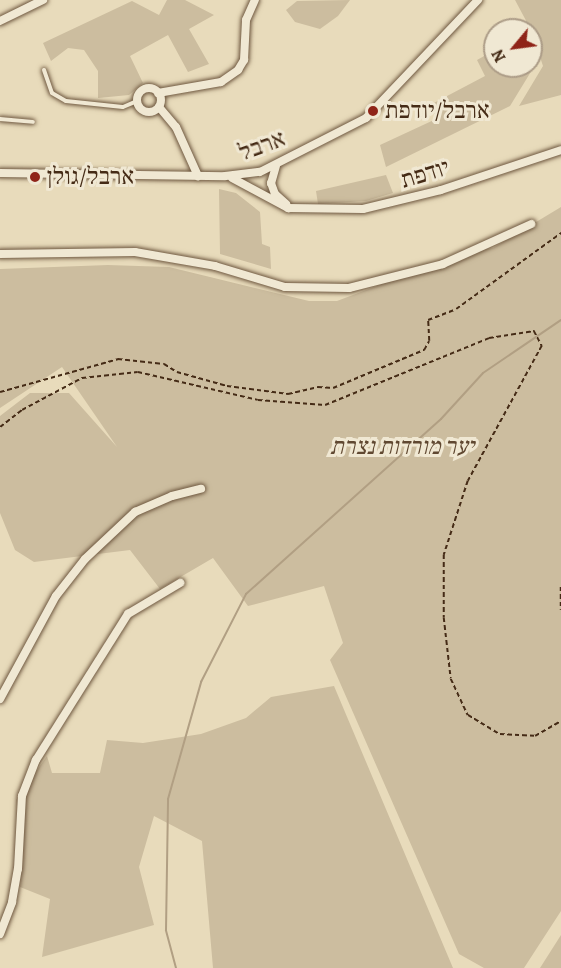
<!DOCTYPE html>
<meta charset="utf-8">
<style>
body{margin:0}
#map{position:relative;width:561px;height:968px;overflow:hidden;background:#e8dbbb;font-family:Alegreya,"Frank Ruhl Libre",serif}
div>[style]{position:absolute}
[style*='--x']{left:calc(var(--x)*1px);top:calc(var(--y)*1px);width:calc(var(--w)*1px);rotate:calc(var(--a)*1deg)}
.green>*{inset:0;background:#ccbd9f}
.stream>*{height:2px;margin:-1px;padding:0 1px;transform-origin:1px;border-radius:1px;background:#b19f83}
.path>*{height:1.5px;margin-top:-0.75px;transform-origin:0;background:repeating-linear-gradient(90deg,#452b16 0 4.5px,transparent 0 7.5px)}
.roads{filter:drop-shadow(0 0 2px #6e573f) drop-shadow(0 0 2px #6e573f)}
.lane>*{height:4px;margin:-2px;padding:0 2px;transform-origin:2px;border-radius:2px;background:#f0e8d3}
.street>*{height:8px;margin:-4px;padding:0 4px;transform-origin:4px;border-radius:4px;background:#f0e8d3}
.street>.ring{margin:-4px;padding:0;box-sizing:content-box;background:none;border:8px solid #f0e8d3;border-radius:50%}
.dots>*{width:16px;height:16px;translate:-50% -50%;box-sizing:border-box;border:3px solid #f0e8d3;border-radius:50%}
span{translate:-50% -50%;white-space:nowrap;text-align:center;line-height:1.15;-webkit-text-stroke:6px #f0e8d3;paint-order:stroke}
.poi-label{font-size:24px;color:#452b16}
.left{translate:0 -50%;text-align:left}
.street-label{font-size:24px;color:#452b16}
.park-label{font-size:24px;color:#604831;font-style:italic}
.north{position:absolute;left:483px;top:18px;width:60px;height:60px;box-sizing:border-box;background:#f0e8d3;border:2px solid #ac9c87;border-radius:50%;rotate:241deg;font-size:16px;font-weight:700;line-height:24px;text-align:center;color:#452b16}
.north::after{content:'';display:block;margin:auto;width:21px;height:27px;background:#8f2418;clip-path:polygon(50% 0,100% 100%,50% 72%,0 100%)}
</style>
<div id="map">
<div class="green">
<div style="clip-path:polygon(167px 0,185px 0,214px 15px,189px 29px,209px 64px,188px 72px,168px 35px,130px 56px,143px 83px,129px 95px,98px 98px,98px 71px,84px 50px,68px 48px,51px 61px,43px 43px,132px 1px,159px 15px)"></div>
<div style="clip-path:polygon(350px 0,338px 16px,320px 29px,295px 22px,286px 10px,297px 1px)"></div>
<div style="clip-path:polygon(515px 0,561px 0,561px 95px,519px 106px,543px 66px,531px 30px)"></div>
<div style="clip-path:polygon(495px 50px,495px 66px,531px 64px,532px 70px,510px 106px,386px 167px,380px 145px,436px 119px,430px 105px,485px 76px,477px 60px)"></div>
<div style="clip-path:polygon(386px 175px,393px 193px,366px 201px,318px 204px,316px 191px)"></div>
<div style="clip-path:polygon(219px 189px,236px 193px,260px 212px,262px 244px,270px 247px,271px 269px,220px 254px)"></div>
<div style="clip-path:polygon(561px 207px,561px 911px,524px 968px,484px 968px,459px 954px,330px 660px,343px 643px,324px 586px,248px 606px,213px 558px,160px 589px,130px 550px,34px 562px,15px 550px,0 513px,0 416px,30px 393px,69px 393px,117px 447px,62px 367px,0 408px,0 269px,108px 265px,169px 267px,309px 301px,337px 301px,467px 252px,493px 248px)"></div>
<div style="clip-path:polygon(334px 686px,453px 968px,213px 968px,202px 841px,154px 816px,139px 867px,154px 925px,42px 957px,50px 899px,20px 887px,23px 848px,16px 800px,47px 756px,52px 773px,100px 773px,107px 740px,143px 743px,201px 734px,246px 718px,271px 697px)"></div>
<div style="clip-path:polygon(561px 935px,561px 968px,540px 968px)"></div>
</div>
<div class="stream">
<div style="--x:176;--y:968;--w:39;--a:-105"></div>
<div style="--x:166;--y:930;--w:131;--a:-89.1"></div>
<div style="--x:168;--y:799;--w:122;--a:-74.2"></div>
<div style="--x:201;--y:682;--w:99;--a:-62.9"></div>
<div style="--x:246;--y:594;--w:262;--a:-41.9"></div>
<div style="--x:441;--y:419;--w:62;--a:-47.6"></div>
<div style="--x:483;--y:373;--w:94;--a:-34.2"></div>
</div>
<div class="path">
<div style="--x:0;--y:392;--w:123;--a:-15.6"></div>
<div style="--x:118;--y:359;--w:46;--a:6.2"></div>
<div style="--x:164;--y:364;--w:15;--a:32"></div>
<div style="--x:177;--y:372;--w:52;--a:15.6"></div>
<div style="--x:227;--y:386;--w:62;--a:7.5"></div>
<div style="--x:288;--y:394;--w:31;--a:-13"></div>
<div style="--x:318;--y:387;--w:15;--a:4"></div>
<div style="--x:333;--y:388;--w:99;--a:-22.7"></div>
<div style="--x:424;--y:350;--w:10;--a:-61"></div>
<div style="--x:429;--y:341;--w:21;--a:-93"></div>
<div style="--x:428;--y:320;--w:30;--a:-21"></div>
<div style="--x:456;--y:309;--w:130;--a:-35.9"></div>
<div style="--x:0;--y:427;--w:28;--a:-38"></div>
<div style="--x:22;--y:410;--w:68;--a:-28.1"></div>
<div style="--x:82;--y:378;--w:56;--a:-6.1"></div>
<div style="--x:138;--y:372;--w:123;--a:13.1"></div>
<div style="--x:258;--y:400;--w:67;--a:4.3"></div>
<div style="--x:325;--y:405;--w:177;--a:-22.2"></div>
<div style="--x:489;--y:338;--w:46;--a:-8.8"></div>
<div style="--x:534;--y:331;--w:17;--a:62"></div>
<div style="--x:542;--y:346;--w:154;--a:118.7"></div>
<div style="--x:468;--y:481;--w:78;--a:108"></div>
<div style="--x:444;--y:555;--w:63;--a:90"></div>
<div style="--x:444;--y:618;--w:61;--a:83.5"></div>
<div style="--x:451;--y:679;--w:40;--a:65"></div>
<div style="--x:468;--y:715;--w:37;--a:31"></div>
<div style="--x:500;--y:734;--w:35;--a:3"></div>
<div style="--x:535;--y:736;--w:30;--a:-30"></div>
<div style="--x:561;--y:587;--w:23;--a:90"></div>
</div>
<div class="roads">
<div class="lane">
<div style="--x:44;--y:70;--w:24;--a:71"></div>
<div style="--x:52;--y:93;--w:16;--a:30"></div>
<div style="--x:66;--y:101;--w:57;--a:6"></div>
<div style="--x:123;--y:107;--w:15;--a:-23"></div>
<div style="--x:0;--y:119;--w:33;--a:5"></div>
</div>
<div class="street">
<div style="--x:0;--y:21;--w:48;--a:-26"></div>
<div class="ring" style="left:137px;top:88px;width:16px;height:16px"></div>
<div style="--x:158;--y:93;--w:64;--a:-9.9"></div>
<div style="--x:221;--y:82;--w:21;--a:-35"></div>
<div style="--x:238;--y:70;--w:12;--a:-59"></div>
<div style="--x:244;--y:60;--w:40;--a:-87.1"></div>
<div style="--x:246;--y:20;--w:22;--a:-66"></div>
<div style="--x:159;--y:107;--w:26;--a:50"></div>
<div style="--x:176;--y:127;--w:54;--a:65.8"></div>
<div style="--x:276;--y:166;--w:18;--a:106"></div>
<div style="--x:271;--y:183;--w:12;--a:70"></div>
<div style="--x:275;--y:194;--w:15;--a:42"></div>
<div style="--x:0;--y:173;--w:225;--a:0.8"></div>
<div style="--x:225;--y:176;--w:35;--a:-7"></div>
<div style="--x:260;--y:172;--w:119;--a:-27"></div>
<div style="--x:366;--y:118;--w:163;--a:-46.5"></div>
<div style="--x:232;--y:178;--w:64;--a:28.2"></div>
<div style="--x:288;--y:208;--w:75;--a:0.8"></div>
<div style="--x:363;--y:209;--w:80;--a:-13.7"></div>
<div style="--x:441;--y:190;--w:126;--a:-18.4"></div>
<div style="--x:0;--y:254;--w:135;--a:-0.8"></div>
<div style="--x:135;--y:252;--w:81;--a:9.9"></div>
<div style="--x:215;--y:266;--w:73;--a:16.7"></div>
<div style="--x:285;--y:287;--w:64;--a:0.9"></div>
<div style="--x:349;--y:288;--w:97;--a:-14.3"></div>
<div style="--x:443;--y:264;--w:97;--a:-24.4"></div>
<div style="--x:0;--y:699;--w:117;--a:-61.5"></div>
<div style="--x:56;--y:596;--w:47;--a:-51.9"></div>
<div style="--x:85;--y:559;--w:69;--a:-43.2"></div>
<div style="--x:135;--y:512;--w:40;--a:-23.4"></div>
<div style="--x:172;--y:496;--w:30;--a:-14"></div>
<div style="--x:0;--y:934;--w:34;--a:-69"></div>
<div style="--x:12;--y:902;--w:34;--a:-80"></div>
<div style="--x:18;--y:869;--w:73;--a:-86.9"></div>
<div style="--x:22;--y:796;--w:39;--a:-69"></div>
<div style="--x:36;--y:760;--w:173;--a:-57.8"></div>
<div style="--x:128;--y:614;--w:61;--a:-30.8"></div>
</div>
</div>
<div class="dots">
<div style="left:373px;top:111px;background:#8f2418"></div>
<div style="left:35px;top:177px;background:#8f2418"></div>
</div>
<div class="poi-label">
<span class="left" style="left:385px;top:111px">ארבל/יודפת</span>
<span class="left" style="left:47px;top:177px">ארבל/גולן</span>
</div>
<div class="street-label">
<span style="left:262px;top:146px;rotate:-20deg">ארבל</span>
<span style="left:425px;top:174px;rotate:-17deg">יודפת</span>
</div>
<div class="park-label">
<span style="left:402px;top:447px">יער מורדות נצרת</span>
</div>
<div class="north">N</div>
</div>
